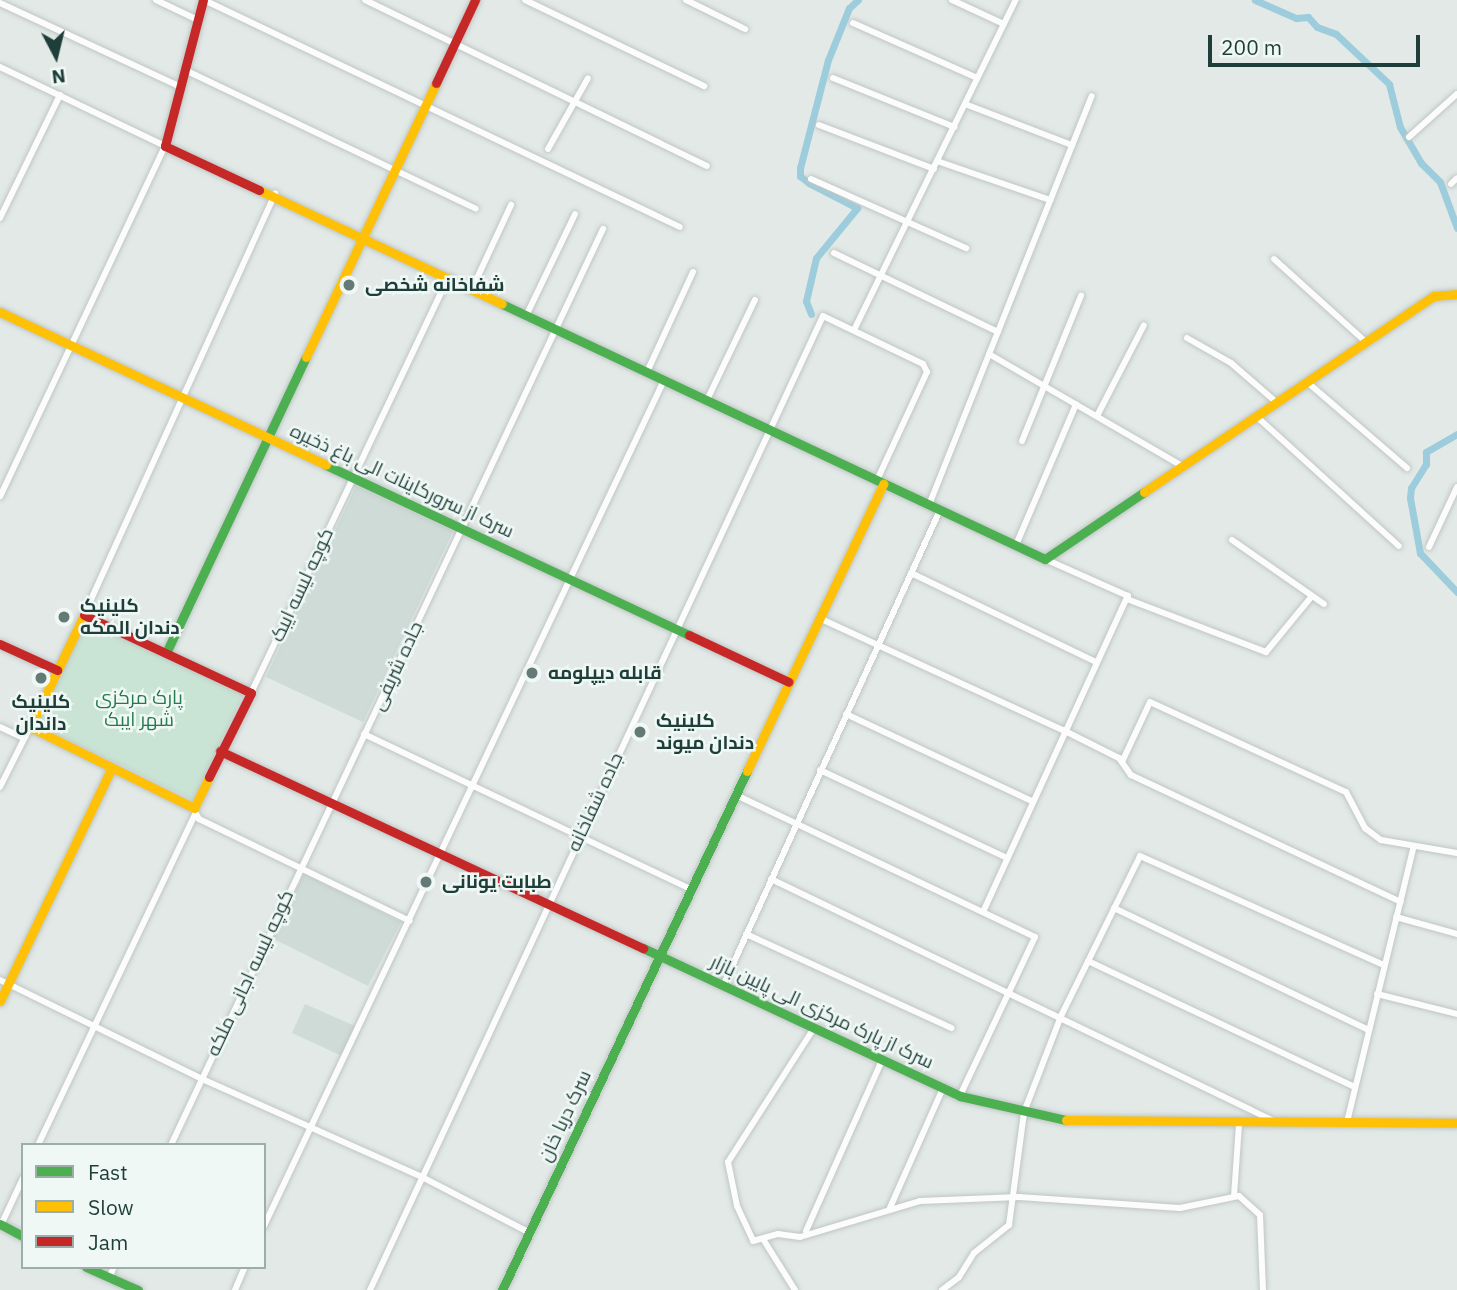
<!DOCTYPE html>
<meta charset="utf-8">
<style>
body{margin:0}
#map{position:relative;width:1457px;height:1290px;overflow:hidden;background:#e2e9e7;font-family:"IBM Plex Sans",Cairo,sans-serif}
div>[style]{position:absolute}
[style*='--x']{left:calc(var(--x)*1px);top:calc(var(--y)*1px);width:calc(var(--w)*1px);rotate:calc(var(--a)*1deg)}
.built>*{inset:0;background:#cfdbd7}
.green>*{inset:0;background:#c9e4d4}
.canal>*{height:7px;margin:-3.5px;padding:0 3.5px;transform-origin:3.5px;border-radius:3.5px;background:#9dcddc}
.roads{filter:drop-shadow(0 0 2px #bfc6c4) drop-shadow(0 0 2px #bfc6c4)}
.street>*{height:6px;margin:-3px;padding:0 3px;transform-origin:3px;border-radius:3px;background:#fbfcfb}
.fast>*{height:9px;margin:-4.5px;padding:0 4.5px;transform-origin:4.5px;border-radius:4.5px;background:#4caf50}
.slow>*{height:9px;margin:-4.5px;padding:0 4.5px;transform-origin:4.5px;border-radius:4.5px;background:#ffc107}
.jam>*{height:9px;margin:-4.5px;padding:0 4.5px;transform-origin:4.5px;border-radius:4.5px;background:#c62828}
.dots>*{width:19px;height:19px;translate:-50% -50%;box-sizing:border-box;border:4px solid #f0f8f5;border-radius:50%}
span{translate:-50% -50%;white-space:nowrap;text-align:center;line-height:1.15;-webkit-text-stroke:5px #f0f8f5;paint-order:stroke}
.poi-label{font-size:19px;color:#1e3e39;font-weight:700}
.left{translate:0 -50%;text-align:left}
.street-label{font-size:19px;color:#1e3e39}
.park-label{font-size:19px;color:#24794e}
.legend{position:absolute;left:21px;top:1143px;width:245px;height:126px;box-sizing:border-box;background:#f0f8f5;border:2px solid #9caeaa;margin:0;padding:9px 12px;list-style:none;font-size:21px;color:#1e3e39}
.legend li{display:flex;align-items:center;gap:14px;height:35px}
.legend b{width:35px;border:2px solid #9caeaa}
.north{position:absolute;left:21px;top:21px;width:70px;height:70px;-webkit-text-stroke:5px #f0f8f5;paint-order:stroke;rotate:173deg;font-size:19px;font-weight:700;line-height:28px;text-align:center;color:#1e3e39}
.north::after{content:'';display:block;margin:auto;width:24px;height:32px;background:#1e3e39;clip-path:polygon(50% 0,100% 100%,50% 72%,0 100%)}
.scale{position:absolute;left:1208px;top:35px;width:212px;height:32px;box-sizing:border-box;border:4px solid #1e3e39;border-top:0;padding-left:9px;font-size:21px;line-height:24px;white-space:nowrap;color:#1e3e39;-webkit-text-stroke:5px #f0f8f5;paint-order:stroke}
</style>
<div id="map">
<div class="built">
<div style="clip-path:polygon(356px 486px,453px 531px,363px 722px,266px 677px)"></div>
<div style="clip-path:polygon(304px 874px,401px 922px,368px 986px,272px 938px)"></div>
<div style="clip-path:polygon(305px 1004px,355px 1026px,342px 1056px,292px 1033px)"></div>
</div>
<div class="green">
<div style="clip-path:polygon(86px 618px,244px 693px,193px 800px,35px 724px)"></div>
</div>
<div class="canal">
<div style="--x:1255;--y:0;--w:45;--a:23.7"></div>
<div style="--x:1296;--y:18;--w:12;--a:-5"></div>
<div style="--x:1308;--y:17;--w:13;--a:48"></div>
<div style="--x:1317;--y:27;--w:20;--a:20"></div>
<div style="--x:1336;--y:34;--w:73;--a:43.3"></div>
<div style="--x:1389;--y:84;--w:44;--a:75.7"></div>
<div style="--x:1400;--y:127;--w:42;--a:59.7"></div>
<div style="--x:1421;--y:163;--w:27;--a:45"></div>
<div style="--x:1440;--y:182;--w:49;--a:69.7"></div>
<div style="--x:811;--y:314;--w:14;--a:-111"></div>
<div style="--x:806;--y:301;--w:44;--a:-76.9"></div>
<div style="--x:816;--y:258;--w:65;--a:-50.6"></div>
<div style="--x:857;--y:208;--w:54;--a:-152.5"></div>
<div style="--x:809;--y:183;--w:11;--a:-142"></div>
<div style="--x:800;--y:176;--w:8;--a:-90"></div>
<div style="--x:800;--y:168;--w:112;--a:-75.5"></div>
<div style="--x:828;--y:60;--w:56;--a:-68"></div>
<div style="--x:849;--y:8;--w:12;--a:-42"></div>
<div style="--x:1457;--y:434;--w:36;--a:150"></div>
<div style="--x:1426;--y:452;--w:12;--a:90"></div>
<div style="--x:1426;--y:464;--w:28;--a:122"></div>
<div style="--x:1411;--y:488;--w:10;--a:96"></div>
<div style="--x:1410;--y:498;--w:56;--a:79.7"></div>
<div style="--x:1420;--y:553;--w:54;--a:46.5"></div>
</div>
<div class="roads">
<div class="street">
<div style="--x:156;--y:0;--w:47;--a:25.5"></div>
<div style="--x:204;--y:0;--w:527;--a:25.5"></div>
<div style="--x:365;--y:0;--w:380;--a:25.9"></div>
<div style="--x:525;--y:0;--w:199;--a:25.7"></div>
<div style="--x:686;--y:0;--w:66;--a:26.2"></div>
<div style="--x:952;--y:0;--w:57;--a:24.8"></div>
<div style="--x:0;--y:3;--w:200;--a:24.9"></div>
<div style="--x:853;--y:23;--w:136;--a:23.9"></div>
<div style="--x:0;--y:67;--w:183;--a:25.6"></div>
<div style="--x:165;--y:146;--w:387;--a:115.2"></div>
<div style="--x:185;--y:70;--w:322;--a:25.5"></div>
<div style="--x:833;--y:78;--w:131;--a:22"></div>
<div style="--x:965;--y:104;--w:115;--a:21"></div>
<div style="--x:819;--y:125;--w:123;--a:20.9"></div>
<div style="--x:1409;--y:137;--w:64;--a:-41.9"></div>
<div style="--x:548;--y:149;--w:81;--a:-60.6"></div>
<div style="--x:937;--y:161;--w:120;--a:19"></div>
<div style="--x:811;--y:179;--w:170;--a:24"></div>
<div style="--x:1451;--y:184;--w:8;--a:-45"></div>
<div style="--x:0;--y:218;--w:137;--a:-64"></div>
<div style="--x:834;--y:253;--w:182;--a:25.7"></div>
<div style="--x:1274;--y:259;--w:124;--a:42.1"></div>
<div style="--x:472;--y:289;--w:93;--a:-65.1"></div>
<div style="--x:526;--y:316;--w:113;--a:-64.3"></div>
<div style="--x:854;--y:330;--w:368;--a:-63.9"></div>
<div style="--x:1187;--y:338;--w:51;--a:29.6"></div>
<div style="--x:1231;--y:363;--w:60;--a:40.9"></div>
<div style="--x:989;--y:354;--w:223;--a:30.1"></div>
<div style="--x:647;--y:372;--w:110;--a:-65.3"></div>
<div style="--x:1307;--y:382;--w:132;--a:40.7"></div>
<div style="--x:707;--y:400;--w:111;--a:-64.4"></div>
<div style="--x:1097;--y:416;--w:102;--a:-62.7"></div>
<div style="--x:1256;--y:416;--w:193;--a:42.3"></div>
<div style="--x:1022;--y:441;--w:157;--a:-67.9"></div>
<div style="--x:929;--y:505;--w:440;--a:-68.3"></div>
<div style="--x:1232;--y:540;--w:112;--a:34.8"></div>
<div style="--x:1016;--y:545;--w:153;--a:-66.9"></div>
<div style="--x:1429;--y:547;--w:66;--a:-65"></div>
<div style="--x:911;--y:573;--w:205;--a:25.7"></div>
<div style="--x:1127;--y:599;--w:149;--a:20.9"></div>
<div style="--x:1266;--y:652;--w:72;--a:-50.6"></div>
<div style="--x:84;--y:615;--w:463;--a:-65.6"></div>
<div style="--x:819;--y:618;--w:268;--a:24.7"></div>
<div style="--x:1063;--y:730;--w:63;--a:26.6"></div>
<div style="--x:1119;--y:758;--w:21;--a:55"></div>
<div style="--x:1131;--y:775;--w:298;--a:25.2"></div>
<div style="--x:251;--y:693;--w:459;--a:-64.6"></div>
<div style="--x:846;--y:714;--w:205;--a:25.1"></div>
<div style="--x:0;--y:727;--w:26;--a:25"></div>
<div style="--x:364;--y:734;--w:361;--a:25.4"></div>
<div style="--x:1122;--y:762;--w:66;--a:-65"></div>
<div style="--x:1150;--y:702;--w:216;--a:24.7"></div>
<div style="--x:1346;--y:792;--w:41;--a:62.2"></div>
<div style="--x:1365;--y:828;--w:20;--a:37"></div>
<div style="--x:1381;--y:840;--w:77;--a:9.7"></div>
<div style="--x:820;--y:770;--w:207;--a:25.2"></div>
<div style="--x:0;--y:787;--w:67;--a:-63.4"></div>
<div style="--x:736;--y:795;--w:331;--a:25.4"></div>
<div style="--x:1035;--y:937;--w:176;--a:115.3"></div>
<div style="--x:195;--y:812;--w:8;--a:60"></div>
<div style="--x:199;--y:819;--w:234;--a:25.8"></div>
<div style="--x:771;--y:879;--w:560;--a:25.7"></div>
<div style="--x:1114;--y:908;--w:283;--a:25.6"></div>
<div style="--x:983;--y:912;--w:348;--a:-65.4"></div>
<div style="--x:1128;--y:596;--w:91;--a:-156"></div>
<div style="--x:1396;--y:917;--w:63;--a:15.6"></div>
<div style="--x:746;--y:934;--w:226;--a:24.6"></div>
<div style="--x:1088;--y:961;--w:295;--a:25.3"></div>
<div style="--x:0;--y:980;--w:225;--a:26.1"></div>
<div style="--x:202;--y:1079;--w:241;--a:24"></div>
<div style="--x:422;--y:1177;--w:122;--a:27.4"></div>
<div style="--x:723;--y:986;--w:523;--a:-65.49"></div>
<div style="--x:1377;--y:994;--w:82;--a:14"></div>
<div style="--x:814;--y:1028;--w:159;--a:122.7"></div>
<div style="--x:728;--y:1162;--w:45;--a:78.4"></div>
<div style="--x:737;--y:1206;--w:38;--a:65"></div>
<div style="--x:753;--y:1241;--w:26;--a:-16"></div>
<div style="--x:778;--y:1234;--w:22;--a:8"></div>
<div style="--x:800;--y:1237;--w:125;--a:-16.7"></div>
<div style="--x:920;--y:1201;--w:99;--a:-2.3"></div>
<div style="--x:1019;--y:1197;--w:161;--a:3.9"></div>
<div style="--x:1180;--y:1208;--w:60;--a:-11.5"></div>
<div style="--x:1239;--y:1196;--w:28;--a:42"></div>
<div style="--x:1260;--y:1215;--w:75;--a:87.7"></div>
<div style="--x:1347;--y:1122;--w:284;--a:-76.4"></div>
<div style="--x:38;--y:1145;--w:366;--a:-64.6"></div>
<div style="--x:171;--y:1145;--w:1013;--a:-64.75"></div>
<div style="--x:1234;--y:1196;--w:72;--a:-86"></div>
<div style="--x:889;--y:1210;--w:133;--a:-66.1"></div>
<div style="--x:1;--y:1225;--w:52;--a:-64.9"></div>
<div style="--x:264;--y:1226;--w:936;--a:-64.69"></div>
<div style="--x:806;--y:1231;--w:187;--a:-66"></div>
<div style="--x:763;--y:1239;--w:60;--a:57.9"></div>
<div style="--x:109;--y:1278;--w:12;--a:-66"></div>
<div style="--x:235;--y:1290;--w:25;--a:-67"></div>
<div style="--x:370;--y:1290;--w:1074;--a:-65.06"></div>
<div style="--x:823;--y:316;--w:111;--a:25.6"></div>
<div style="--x:923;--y:364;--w:9;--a:63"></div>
<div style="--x:927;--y:372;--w:119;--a:114.8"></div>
<div style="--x:942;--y:1290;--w:21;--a:-37"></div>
<div style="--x:959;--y:1277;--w:28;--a:-58"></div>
<div style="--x:974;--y:1253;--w:45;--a:-38.7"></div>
<div style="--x:1009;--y:1225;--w:114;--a:-82.4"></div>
<div style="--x:1024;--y:1112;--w:103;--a:-68.9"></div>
<div style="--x:1061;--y:1016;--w:178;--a:-63.7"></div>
<div style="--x:1140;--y:856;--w:267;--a:24.1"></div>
</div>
<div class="fast">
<div style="--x:502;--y:304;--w:600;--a:25.16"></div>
<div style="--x:1045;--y:559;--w:120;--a:-34.1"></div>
<div style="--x:326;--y:465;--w:401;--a:25.1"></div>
<div style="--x:166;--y:653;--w:327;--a:-64.7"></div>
<div style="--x:643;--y:948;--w:350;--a:25"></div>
<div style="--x:960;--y:1096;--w:109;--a:12.8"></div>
<div style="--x:0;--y:1224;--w:26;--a:28"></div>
<div style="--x:86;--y:1267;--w:57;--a:23.9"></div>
<div style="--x:502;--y:1290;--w:574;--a:-64.73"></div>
</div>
<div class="slow">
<div style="--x:259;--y:190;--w:268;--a:25.1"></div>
<div style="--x:0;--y:312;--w:360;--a:25.1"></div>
<div style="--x:306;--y:357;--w:303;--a:-64.6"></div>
<div style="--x:1144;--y:492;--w:350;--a:-34.1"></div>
<div style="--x:1434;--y:296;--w:23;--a:-5"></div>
<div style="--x:84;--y:615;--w:124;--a:115.7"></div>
<div style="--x:30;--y:727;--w:183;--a:26.3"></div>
<div style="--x:194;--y:808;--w:34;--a:-64"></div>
<div style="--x:747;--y:771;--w:318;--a:-64.6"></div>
<div style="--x:0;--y:1001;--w:259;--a:-64.4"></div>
<div style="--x:1066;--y:1120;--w:391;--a:0.4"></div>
</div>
<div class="jam">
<div style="--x:203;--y:0;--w:151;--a:104.6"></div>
<div style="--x:165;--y:146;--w:104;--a:25.1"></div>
<div style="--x:436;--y:83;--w:92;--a:-64.8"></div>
<div style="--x:84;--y:615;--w:184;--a:25"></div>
<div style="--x:251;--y:693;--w:94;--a:116.6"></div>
<div style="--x:689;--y:635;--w:110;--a:25.2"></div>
<div style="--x:0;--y:644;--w:63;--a:24.5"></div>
<div style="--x:220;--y:751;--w:467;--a:25"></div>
</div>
</div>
<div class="dots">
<div style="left:349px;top:285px;background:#637a76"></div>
<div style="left:64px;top:617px;background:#637a76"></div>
<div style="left:532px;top:673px;background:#637a76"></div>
<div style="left:41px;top:678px;background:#637a76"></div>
<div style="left:640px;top:732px;background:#637a76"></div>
<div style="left:426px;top:882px;background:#637a76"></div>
</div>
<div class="poi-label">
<span class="left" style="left:365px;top:285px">شفاخانه شخصی</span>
<span class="left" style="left:80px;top:617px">کلینیک<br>دندان المکه</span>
<span class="left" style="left:548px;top:673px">قابله دیپلومه</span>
<span style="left:41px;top:713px">کلینیک<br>داندان</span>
<span class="left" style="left:656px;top:732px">کلینیک<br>دندان میوند</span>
<span class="left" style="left:442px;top:882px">طبابت یونانی</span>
</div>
<div class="street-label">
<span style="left:402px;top:481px;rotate:25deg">سرک از سرورکاینات الی باغ ذخیره</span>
<span style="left:302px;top:585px;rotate:-65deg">کوچه لیسه ایبک</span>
<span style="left:397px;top:666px;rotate:-65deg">جاده شریفی</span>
<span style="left:595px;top:802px;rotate:-65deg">جاده شفاخانه</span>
<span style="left:250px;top:973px;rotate:-65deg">کوچه لیسه اجانی ملکه</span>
<span style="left:822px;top:1012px;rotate:25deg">سرک از پارک مرکزی الی پایین بازار</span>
<span style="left:565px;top:1116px;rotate:-65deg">سرک دریا خان</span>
</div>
<div class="park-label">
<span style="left:139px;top:709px">پارک مرکزی<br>شهر ایبک</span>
</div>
<ul class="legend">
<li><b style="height:9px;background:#4caf50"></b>Fast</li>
<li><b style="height:9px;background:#ffc107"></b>Slow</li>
<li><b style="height:9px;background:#c62828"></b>Jam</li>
</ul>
<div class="north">N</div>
<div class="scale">200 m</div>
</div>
